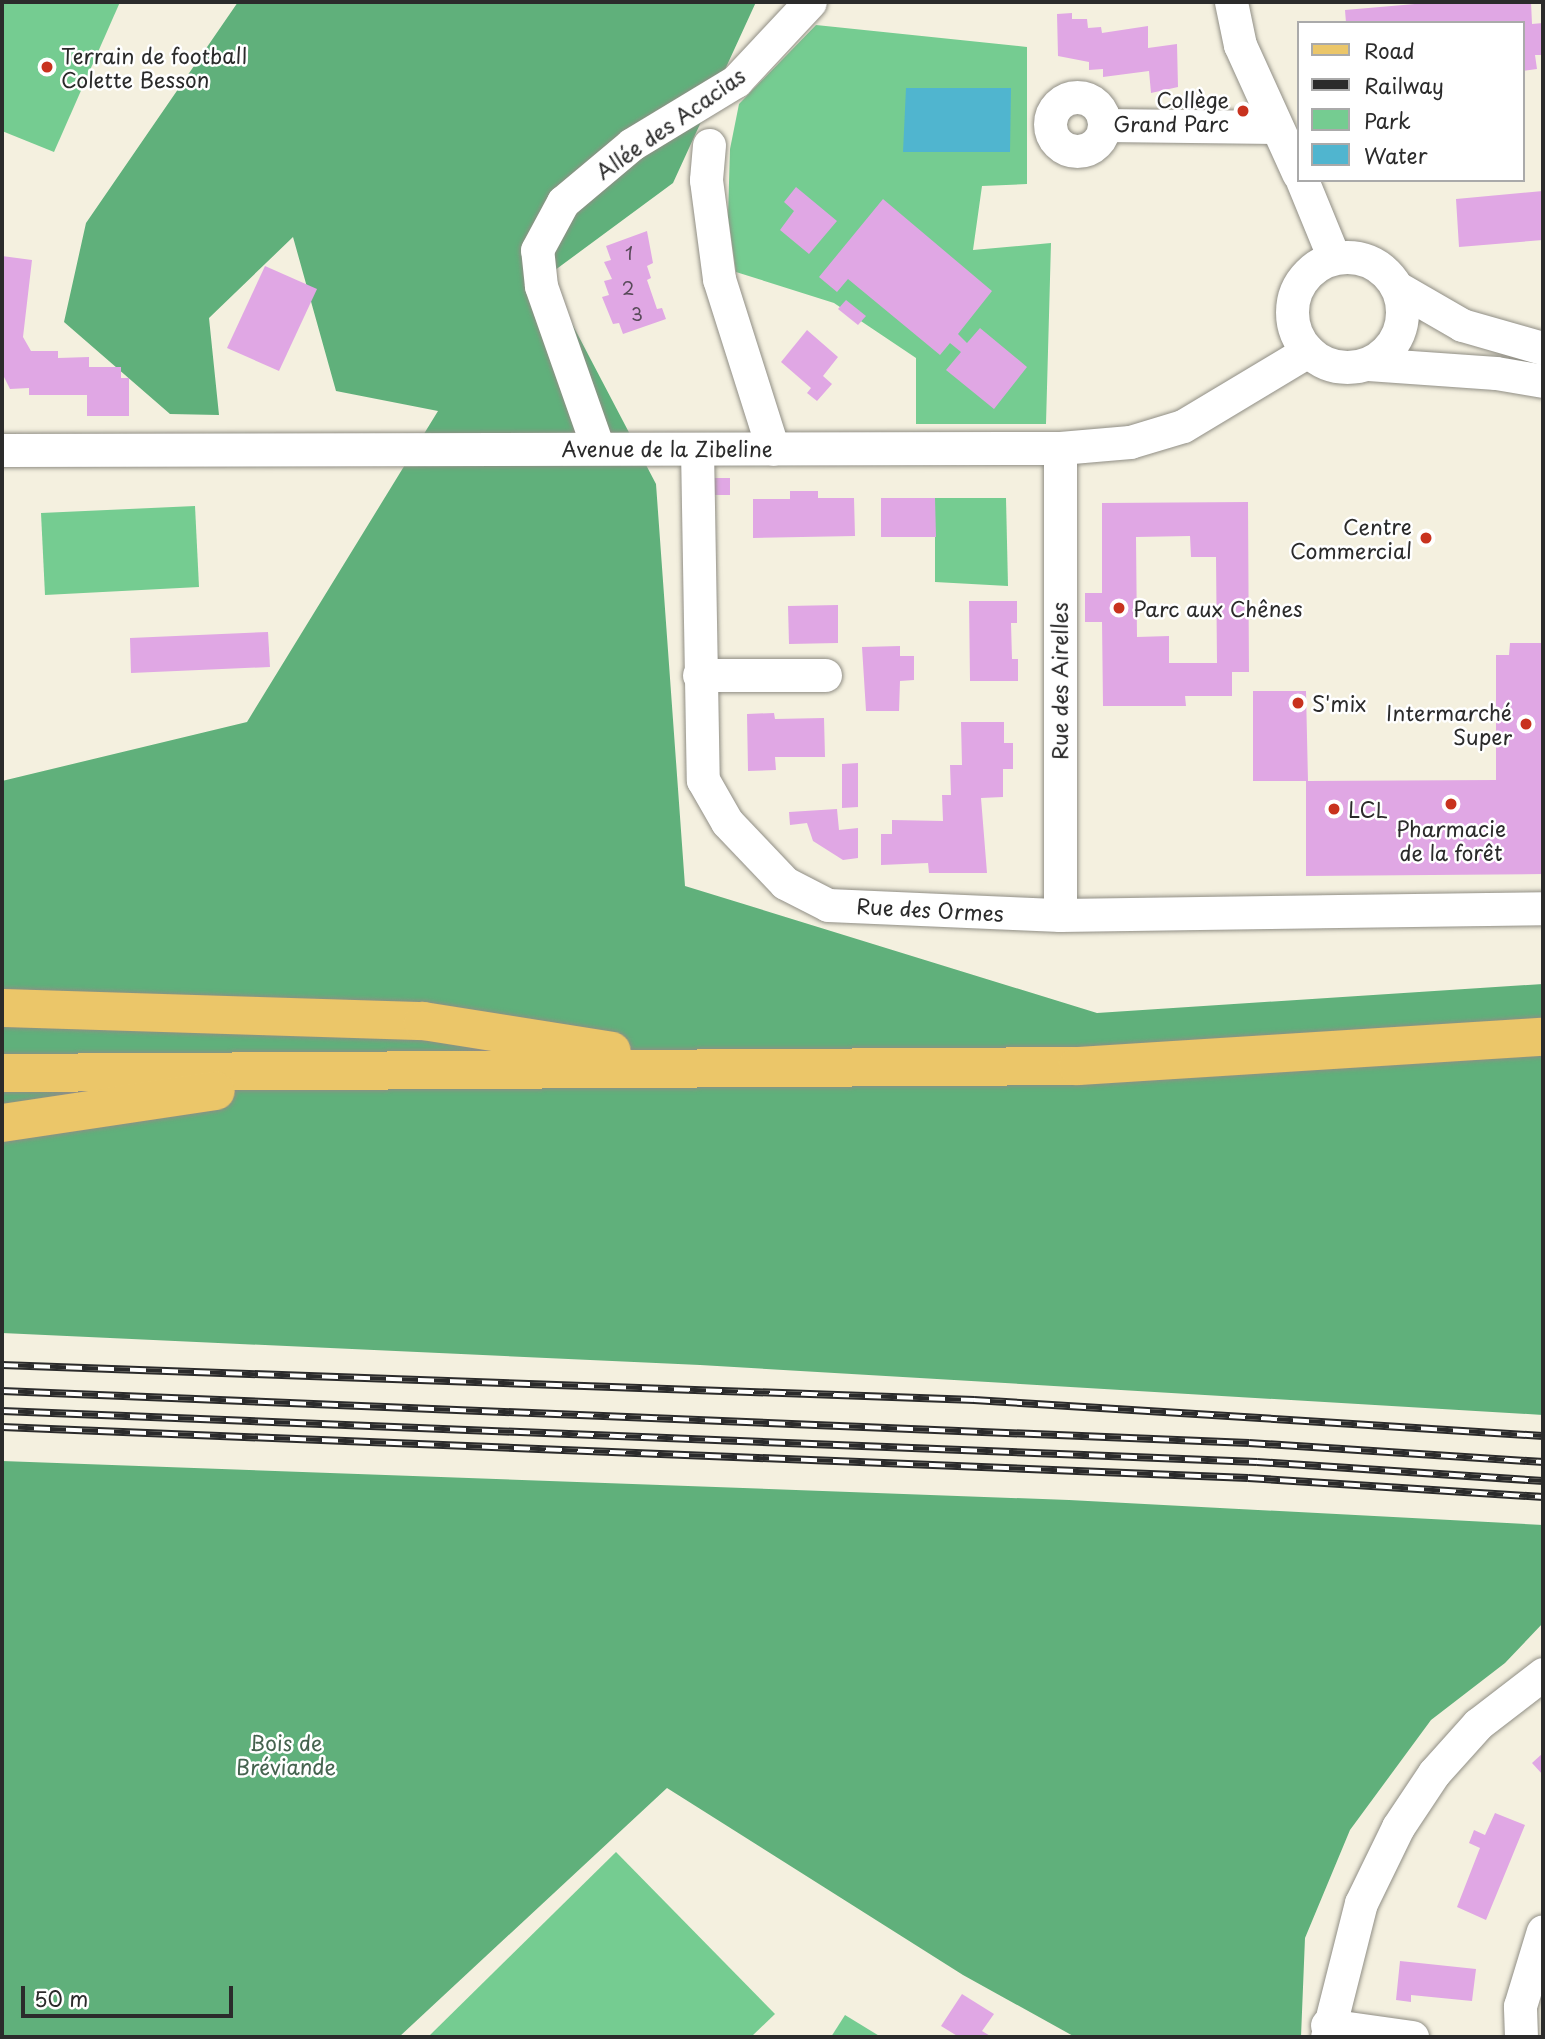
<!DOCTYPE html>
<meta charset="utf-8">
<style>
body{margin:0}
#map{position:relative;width:1545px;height:2039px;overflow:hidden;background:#f4f0df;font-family:"Playpen Sans",sans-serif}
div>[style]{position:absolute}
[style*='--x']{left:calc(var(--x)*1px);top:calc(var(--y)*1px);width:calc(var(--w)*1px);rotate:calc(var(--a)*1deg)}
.green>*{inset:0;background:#75cc91}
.forest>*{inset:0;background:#60b07b}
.water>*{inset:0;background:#50b5cf}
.building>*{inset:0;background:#e0a7e4}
.roads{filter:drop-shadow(0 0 2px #908e85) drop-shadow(0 0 2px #908e85)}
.minor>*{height:33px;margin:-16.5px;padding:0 16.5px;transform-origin:16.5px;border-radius:16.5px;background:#fff}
.minor>.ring{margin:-16.5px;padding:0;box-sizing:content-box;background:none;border:33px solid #fff;border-radius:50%}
.major>*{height:38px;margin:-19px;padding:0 19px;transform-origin:19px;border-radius:19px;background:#ebc669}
.rail>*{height:8px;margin-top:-4px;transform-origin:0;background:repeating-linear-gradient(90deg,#fff 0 16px,#2b2b2b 0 32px);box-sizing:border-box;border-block:2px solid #2b2b2b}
.dots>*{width:19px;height:19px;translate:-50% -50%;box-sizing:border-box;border:4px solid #fff;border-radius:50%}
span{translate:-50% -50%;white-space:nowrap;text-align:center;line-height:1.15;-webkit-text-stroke:5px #fff;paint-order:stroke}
.number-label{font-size:18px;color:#584a59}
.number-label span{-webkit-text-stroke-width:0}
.poi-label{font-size:21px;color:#2b2b2b}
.left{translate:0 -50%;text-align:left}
.right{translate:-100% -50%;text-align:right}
.street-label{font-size:21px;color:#2b2b2b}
.park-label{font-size:21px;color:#45634f}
.frame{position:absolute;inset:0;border:4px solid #2b2b2b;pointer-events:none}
.legend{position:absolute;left:1297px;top:21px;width:228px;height:161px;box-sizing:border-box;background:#fff;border:2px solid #aaa;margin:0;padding:9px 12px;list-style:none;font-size:21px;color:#2b2b2b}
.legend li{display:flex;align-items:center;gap:14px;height:35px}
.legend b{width:35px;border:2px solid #aaa}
.scale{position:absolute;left:21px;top:1986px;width:212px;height:32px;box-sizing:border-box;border:4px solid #2b2b2b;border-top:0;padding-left:9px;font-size:21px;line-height:24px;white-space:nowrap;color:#2b2b2b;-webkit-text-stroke:5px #fff;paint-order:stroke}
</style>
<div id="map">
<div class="green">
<div style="clip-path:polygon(2px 2px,120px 2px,54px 152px,2px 131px)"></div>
<div style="clip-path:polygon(816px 25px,1027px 47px,1027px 184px,982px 186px,973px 250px,1051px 243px,1046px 424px,916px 424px,916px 358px,834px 303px,736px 272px,728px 216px,730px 149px,739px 104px)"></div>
<div style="clip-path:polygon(935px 498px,1006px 498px,1008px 586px,935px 582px)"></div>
<div style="clip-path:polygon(195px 506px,199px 587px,45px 595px,41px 513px)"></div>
<div style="clip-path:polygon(616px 1852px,775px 2014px,751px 2037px,428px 2037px)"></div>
<div style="clip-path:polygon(845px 2015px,881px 2037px,831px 2037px)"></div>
</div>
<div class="forest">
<div style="clip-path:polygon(238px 2px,756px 2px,673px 183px,547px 276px,656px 484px,685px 886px,1097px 1013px,1543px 984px,1543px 1415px,700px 1365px,2px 1333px,2px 781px,247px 722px,438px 411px,336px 391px,293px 237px,209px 318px,219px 415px,170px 414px,64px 322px,86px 223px)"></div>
<div style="clip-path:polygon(2px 1461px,1069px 1500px,1543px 1525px,1543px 1623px,1505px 1663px,1431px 1720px,1350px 1830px,1305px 1938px,1301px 2037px,1075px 2037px,963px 1975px,667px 1788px,399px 2037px,2px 2037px)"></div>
</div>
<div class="water">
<div style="clip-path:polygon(906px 88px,1011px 88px,1010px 152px,903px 152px)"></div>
</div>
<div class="building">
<div style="clip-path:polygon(1438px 2px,1531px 2px,1532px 24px,1543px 23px,1543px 55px,1535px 55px,1537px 69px,1522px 71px,1522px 23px,1346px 23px,1345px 10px)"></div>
<div style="clip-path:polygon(1072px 13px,1072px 19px,1087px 19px,1088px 28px,1101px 27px,1102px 33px,1148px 26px,1148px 48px,1177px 44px,1178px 87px,1151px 93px,1149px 71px,1103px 77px,1103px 69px,1089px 70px,1089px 62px,1058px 56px,1057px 14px)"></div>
<div style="clip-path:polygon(796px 187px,837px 221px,809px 254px,780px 230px,794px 211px,784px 202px)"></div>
<div style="clip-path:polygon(1543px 191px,1543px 240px,1459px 247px,1456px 199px)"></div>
<div style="clip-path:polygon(883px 199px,992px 291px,958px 334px,967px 343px,980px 328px,1027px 367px,994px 409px,946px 370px,961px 352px,950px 343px,940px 355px,848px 279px,837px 292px,819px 277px)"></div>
<div style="clip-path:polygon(647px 231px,653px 263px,647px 266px,651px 278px,647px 280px,657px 309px,662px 308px,666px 319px,623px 334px,619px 323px,613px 324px,602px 297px,609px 295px,604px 281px,612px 279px,604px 262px,611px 260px,606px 246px)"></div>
<div style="clip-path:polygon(2px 256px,32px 260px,23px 337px,31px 351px,58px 351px,58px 358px,89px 357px,89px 367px,121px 367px,121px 378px,129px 378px,129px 416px,87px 416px,87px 395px,29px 395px,29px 388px,10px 389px,2px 373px)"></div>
<div style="clip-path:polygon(265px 266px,317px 289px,279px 371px,227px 348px)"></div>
<div style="clip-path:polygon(846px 300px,866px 316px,858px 325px,838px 309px)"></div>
<div style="clip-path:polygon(807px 330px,838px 357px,823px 376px,832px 384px,817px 401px,807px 393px,811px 388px,781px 362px)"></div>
<div style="clip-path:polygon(713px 478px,730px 478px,730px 495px,714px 495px)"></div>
<div style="clip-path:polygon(790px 491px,818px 491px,818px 498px,854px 498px,855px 536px,753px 538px,753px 499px,790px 499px)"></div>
<div style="clip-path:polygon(881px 498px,935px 498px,936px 537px,881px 537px)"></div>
<div style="clip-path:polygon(evenodd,1248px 502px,1249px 672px,1232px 672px,1232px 696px,1185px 696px,1186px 706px,1103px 706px,1102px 622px,1085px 622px,1085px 593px,1102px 593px,1102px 503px,1248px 502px,1190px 536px,1191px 557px,1216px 557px,1217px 663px,1169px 663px,1169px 636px,1137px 637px,1136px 537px,1190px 536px)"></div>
<div style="clip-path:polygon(969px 601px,1017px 601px,1017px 623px,1011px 623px,1012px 659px,1018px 659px,1018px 681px,970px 681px)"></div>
<div style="clip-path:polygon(838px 605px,838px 643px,789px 644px,788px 606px)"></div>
<div style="clip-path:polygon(268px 632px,270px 667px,131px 673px,130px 638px)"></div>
<div style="clip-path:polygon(1510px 643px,1543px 643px,1543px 874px,1306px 876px,1306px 781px,1253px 781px,1253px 691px,1306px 691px,1308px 781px,1496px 780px,1496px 655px,1509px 655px)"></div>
<div style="clip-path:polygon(900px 646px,900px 656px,914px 656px,914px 680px,900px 681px,899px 711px,866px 711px,862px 647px)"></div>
<div style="clip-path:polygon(774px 713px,775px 719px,824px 718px,825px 757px,775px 757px,776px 770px,748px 771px,747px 714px)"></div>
<div style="clip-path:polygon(961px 722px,1004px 722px,1004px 743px,1013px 743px,1013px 769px,1003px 769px,1003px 797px,981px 798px,987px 873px,929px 873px,928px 863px,881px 865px,881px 834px,892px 834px,892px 820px,943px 821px,942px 795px,951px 795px,950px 765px,962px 765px)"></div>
<div style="clip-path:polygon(858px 763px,858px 807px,842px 808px,842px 764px)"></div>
<div style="clip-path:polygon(837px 809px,839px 830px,858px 828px,858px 858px,843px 860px,813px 841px,807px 823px,790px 825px,789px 812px)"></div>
<div style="clip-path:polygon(1543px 1753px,1543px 1775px,1532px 1763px)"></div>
<div style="clip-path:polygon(1495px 1813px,1525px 1825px,1486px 1920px,1457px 1907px,1480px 1848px,1469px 1843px,1474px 1830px,1485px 1835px)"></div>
<div style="clip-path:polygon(1400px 1961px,1476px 1969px,1472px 2001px,1411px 1995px,1411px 2002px,1396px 2000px)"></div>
<div style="clip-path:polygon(962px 1994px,994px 2014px,982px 2031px,992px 2037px,959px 2037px,941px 2026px)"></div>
</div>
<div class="roads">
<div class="minor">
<div style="--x:1231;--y:2;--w:44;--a:78.2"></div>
<div style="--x:1240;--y:45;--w:141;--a:65.6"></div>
<div class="ring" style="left:1050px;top:97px;width:21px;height:21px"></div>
<div style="--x:1104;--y:125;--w:172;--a:0.7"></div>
<div style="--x:709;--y:145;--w:35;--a:95"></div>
<div style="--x:706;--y:180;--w:100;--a:82.5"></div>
<div style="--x:719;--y:279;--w:178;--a:72.4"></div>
<div style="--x:1302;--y:180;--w:84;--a:67.7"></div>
<div class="ring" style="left:1292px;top:257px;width:77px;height:77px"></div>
<div style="--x:1398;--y:288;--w:74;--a:30"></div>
<div style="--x:1462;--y:325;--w:84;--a:15.9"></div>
<div style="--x:1368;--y:364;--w:128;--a:4"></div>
<div style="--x:1496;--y:373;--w:48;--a:9.7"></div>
<div style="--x:598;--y:448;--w:172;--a:-109.4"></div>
<div style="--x:541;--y:286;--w:36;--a:-96"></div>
<div style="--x:537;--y:250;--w:55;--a:-61.6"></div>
<div style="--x:563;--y:202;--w:90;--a:-40"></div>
<div style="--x:632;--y:144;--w:122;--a:-31.2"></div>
<div style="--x:736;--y:81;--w:108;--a:-46.9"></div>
<div style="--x:697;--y:449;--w:331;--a:89"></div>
<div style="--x:703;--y:780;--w:48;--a:60.3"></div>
<div style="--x:727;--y:822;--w:84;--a:46.4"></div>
<div style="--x:785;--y:883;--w:48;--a:27.1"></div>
<div style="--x:828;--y:905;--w:232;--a:2.5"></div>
<div style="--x:1060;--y:915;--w:483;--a:-0.8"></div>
<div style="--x:2;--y:450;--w:1058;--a:-0.11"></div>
<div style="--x:1060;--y:448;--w:70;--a:-4.9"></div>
<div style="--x:1130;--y:442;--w:55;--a:-16.8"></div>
<div style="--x:1183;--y:426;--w:146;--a:-31"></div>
<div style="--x:699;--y:675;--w:126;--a:0"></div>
<div style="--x:1060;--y:915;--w:467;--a:-90"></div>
<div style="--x:1327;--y:2025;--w:86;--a:8"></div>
<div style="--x:1327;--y:2037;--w:138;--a:-75.8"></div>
<div style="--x:1361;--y:1903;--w:85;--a:-64"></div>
<div style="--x:1398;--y:1827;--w:65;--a:-56.3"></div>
<div style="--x:1434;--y:1773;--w:66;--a:-48.1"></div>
<div style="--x:1478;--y:1724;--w:82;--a:-37.6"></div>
<div style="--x:1521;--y:2037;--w:31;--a:-92"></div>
<div style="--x:1520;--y:2006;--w:78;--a:-73"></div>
</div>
<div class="major">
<div style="--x:2;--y:1008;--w:421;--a:1.8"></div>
<div style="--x:423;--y:1021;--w:191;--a:9"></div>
<div style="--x:2;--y:1073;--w:1076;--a:-0.37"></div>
<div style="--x:1078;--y:1066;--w:466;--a:-3.6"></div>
<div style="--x:2;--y:1123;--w:216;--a:-8.5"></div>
</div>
</div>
<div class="rail">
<div style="--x:2;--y:1365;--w:973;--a:2.06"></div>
<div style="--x:974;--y:1400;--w:570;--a:3.62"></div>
<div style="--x:2;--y:1391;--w:1248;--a:2.39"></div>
<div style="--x:1249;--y:1443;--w:295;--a:3.7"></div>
<div style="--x:2;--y:1411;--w:1256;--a:2.33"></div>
<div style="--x:1257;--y:1462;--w:287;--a:3.8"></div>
<div style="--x:2;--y:1427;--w:1247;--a:2.34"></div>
<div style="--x:1248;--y:1478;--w:296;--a:3.7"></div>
</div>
<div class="dots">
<div style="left:47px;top:67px;background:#c8321e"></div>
<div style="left:1243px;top:111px;background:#c8321e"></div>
<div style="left:1426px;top:538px;background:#c8321e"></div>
<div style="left:1119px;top:608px;background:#c8321e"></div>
<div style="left:1298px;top:703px;background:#c8321e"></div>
<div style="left:1526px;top:724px;background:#c8321e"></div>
<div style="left:1451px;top:804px;background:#c8321e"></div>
<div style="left:1334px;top:809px;background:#c8321e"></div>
</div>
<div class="number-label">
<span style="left:629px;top:253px">1</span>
<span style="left:628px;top:288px">2</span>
<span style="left:637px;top:314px">3</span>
</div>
<div class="poi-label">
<span class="left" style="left:61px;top:67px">Terrain de football<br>Colette Besson</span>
<span class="right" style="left:1229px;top:111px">Collège<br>Grand Parc</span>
<span class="right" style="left:1412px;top:538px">Centre<br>Commercial</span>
<span class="left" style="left:1133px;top:608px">Parc aux Chênes</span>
<span class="left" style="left:1312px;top:703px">S'mix</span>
<span class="right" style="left:1512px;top:724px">Intermarché<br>Super</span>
<span class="left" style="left:1348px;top:809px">LCL</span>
<span style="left:1451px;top:840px">Pharmacie<br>de la forêt</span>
</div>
<div class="street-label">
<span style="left:670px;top:123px;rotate:-35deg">Allée des Acacias</span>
<span style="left:667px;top:448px">Avenue de la Zibeline</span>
<span style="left:1059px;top:681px;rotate:-90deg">Rue des Airelles</span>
<span style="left:930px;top:909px;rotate:3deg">Rue des Ormes</span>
</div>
<div class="park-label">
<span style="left:286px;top:1754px">Bois de<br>Bréviande</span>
</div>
<div class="frame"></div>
<ul class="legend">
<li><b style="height:9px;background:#ebc669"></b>Road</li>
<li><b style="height:9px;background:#2b2b2b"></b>Railway</li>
<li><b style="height:19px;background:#75cc91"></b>Park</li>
<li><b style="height:19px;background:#50b5cf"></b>Water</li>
</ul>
<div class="scale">50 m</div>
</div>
